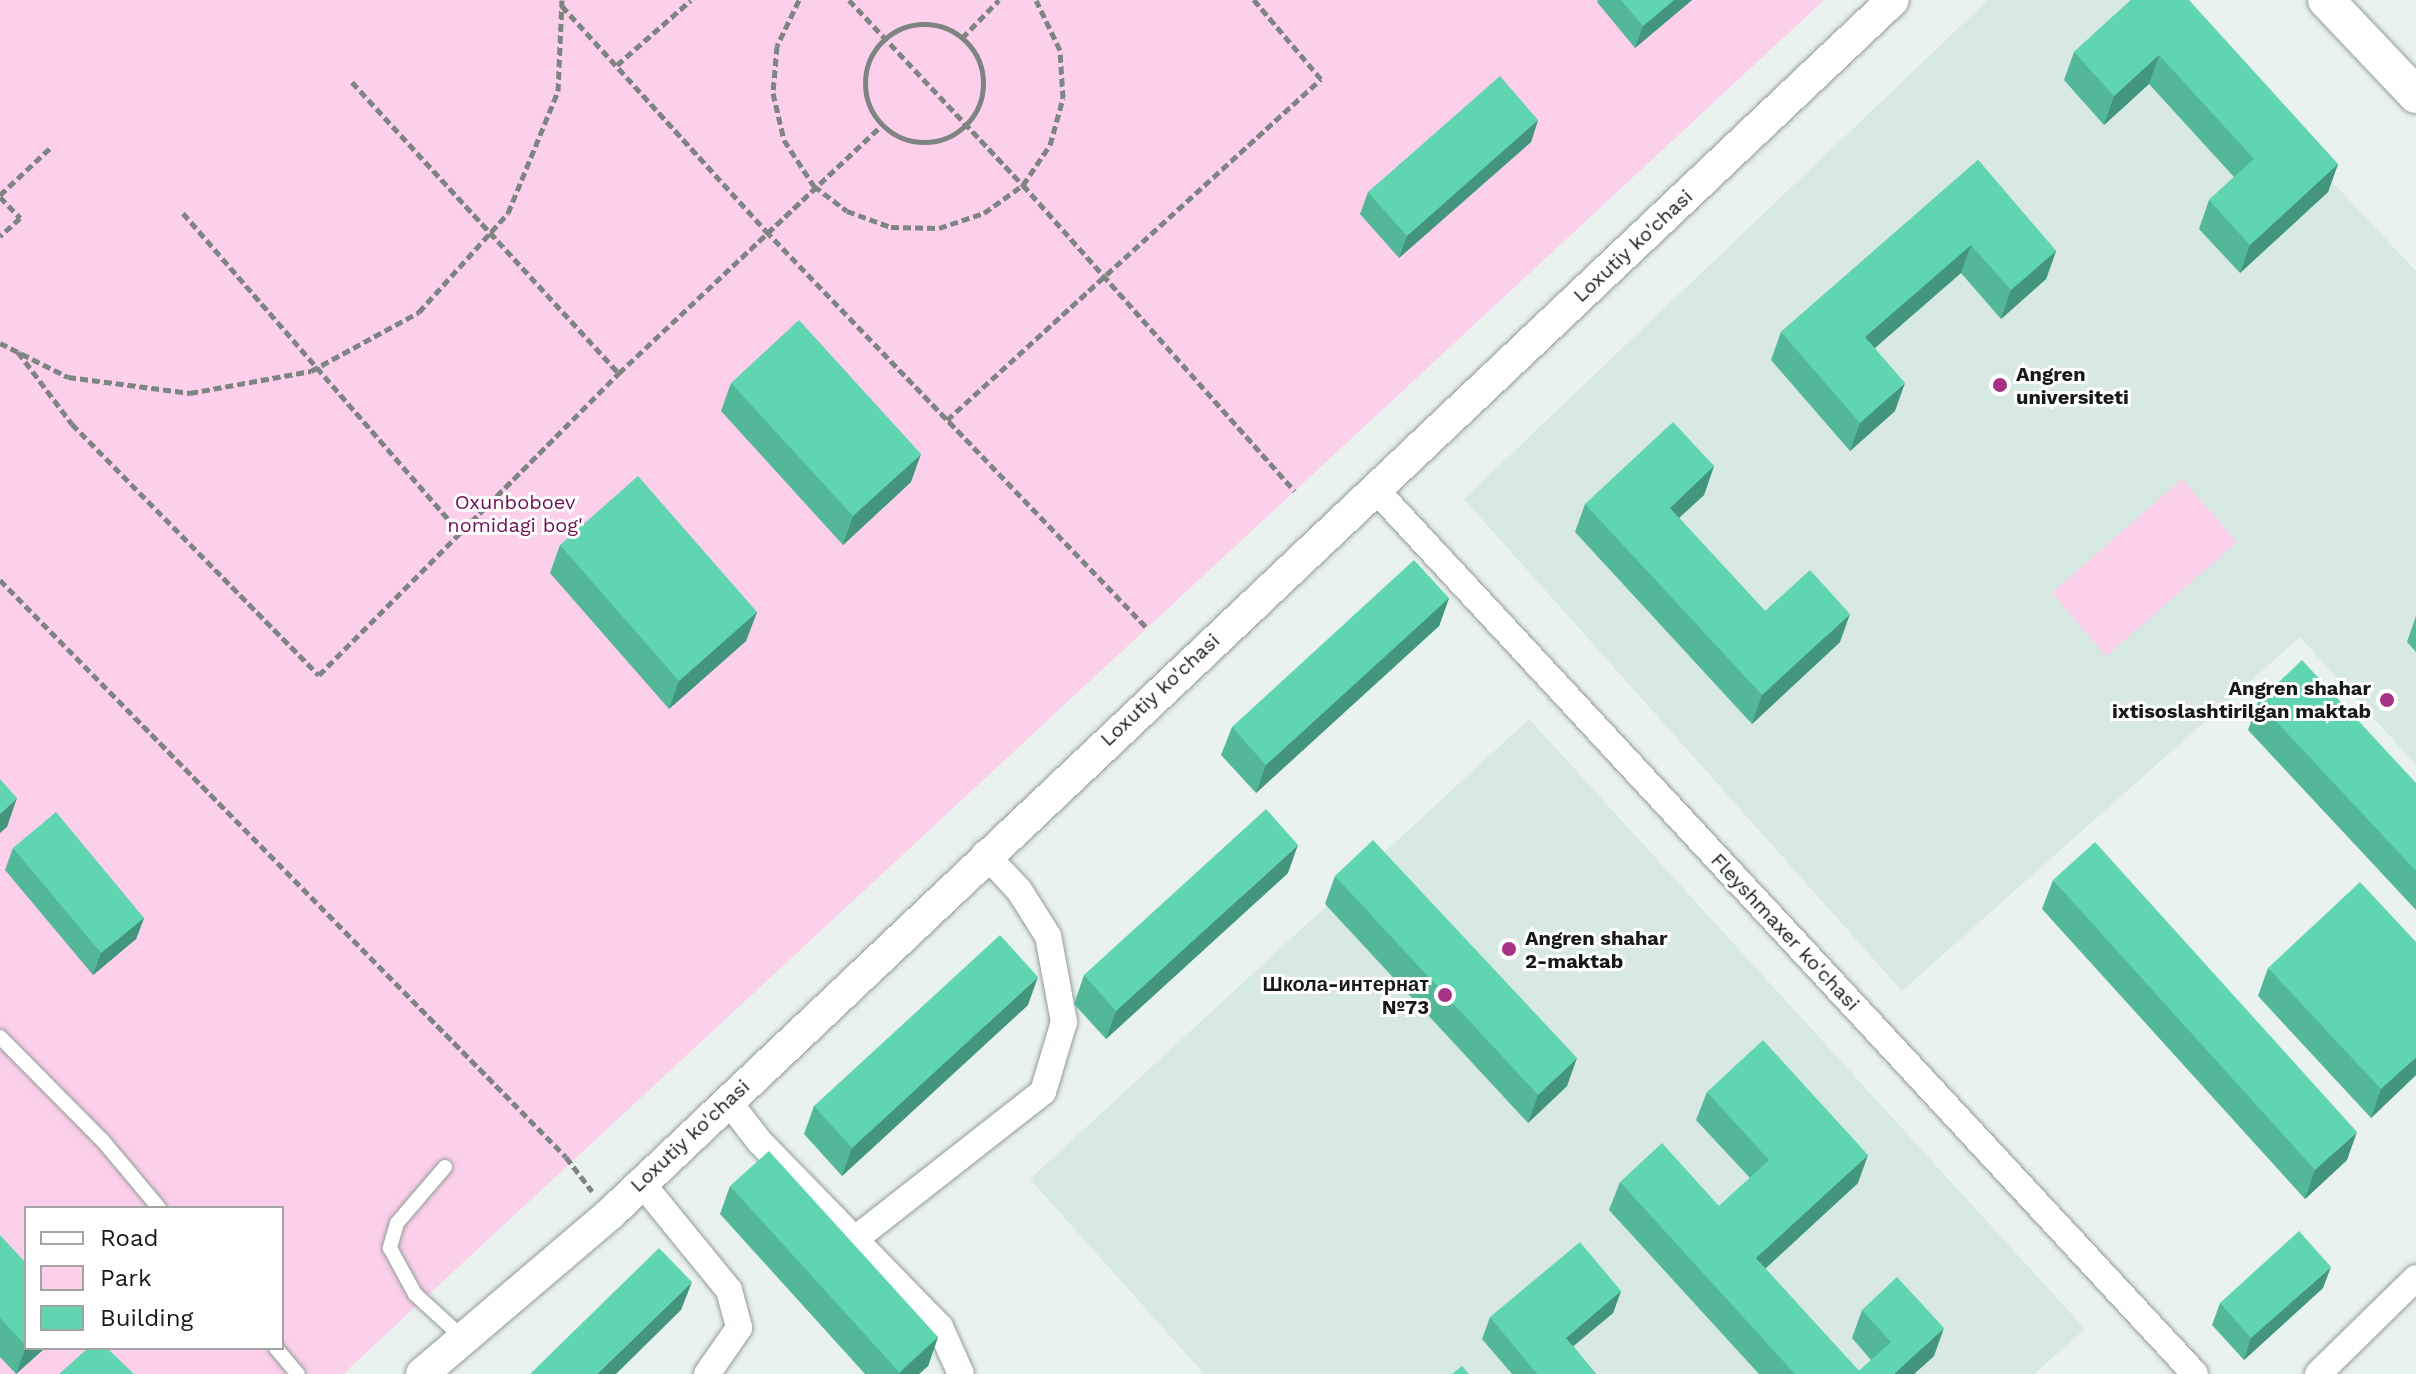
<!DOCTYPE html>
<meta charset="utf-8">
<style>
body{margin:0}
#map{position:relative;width:2416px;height:1374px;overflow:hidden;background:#e9f2ee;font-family:"Work Sans",sans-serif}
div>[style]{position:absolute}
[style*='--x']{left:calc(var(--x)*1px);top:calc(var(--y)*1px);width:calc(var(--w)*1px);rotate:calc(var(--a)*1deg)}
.built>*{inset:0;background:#d7e9e2}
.green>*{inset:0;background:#fccfeb}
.path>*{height:5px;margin-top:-2.5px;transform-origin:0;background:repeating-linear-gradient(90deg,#7e8482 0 8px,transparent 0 12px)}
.path>.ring{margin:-2.5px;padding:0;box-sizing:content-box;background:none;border:5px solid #7e8482;border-radius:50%}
.roads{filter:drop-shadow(0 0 2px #949c99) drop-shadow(0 0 2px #949c99)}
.service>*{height:14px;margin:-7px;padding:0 7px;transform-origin:7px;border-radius:7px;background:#fff}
.minor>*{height:26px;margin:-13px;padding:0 13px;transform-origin:13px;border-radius:13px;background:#fff}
.tertiary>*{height:32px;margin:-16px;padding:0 16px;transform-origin:16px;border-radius:16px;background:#fff}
.secondary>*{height:36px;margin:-18px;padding:0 18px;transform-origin:18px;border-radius:18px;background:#fff}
.wall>*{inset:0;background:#53b799}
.shaded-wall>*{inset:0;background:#43957d}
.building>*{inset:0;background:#60d5b2}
.dots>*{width:22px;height:22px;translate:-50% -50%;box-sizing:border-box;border:4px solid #fff;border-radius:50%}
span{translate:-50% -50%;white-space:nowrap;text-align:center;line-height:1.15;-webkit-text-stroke:6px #fff;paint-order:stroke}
.street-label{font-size:20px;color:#171a19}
.poi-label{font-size:20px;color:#171a19;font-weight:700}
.left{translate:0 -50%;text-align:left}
.right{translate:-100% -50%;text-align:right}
.park-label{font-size:20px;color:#6e0e56}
.legend{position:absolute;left:24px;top:1206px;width:260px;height:144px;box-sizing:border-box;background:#fff;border:2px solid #a2a3a3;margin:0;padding:10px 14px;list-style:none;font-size:24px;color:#171a19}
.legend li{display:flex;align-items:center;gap:16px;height:40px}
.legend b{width:40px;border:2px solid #a2a3a3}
</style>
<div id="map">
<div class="built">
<div style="clip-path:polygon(1988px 0,2161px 0,2416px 271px,2416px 765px,2300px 637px,1902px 991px,1464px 499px)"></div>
<div style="clip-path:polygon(1529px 719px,2085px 1329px,2034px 1374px,1204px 1374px,1030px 1179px)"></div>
</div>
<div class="green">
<div style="clip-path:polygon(evenodd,0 0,1824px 0,343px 1374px,0 1374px,0 0,26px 1208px,282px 1208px,282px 1348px,26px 1348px,26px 1208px)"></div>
<div style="clip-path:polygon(2182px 479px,2237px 542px,2106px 656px,2052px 593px)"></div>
</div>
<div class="path">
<div style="--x:799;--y:0;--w:51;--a:115.6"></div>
<div style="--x:777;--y:46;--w:47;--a:94.9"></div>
<div style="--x:773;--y:93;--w:48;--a:76.8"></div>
<div style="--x:784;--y:140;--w:55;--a:56.9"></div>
<div style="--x:814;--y:186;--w:41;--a:37.1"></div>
<div style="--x:847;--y:211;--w:47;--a:20"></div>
<div style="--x:891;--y:227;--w:48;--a:1.2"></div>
<div style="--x:939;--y:228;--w:47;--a:-18.4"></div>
<div style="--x:984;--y:213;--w:48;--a:-35.7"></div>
<div style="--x:1023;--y:185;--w:48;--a:-56"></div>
<div style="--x:1050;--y:145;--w:49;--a:-74.5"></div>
<div style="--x:1063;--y:98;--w:48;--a:-93.6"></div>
<div style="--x:1060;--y:50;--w:55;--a:-115.6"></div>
<div style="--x:849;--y:0;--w:254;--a:46.8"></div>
<div style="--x:1023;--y:185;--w:409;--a:48.4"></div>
<div style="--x:562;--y:6;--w:304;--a:47.8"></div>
<div style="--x:766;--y:231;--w:550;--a:46.18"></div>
<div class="ring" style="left:865px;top:24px;width:113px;height:113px"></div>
<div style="--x:962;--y:38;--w:53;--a:-45.8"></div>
<div style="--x:617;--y:65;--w:98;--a:-41.3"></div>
<div style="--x:352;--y:82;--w:395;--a:47.5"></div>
<div style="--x:0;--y:195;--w:69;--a:-43.2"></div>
<div style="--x:0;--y:197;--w:29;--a:46"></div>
<div style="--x:20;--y:218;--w:27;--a:138"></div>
<div style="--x:183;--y:213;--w:423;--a:49.1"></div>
<div style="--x:0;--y:343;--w:76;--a:26.6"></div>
<div style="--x:68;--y:377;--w:123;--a:7.5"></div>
<div style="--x:190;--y:393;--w:123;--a:-10.3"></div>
<div style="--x:311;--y:371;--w:123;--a:-28.6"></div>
<div style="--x:419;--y:312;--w:133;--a:-48"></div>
<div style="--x:508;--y:213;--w:132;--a:-67.7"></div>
<div style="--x:558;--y:91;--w:91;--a:-87.5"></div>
<div style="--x:18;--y:352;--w:90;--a:53.1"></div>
<div style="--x:72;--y:424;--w:352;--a:45.5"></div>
<div style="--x:319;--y:675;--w:426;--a:-45.2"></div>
<div style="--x:619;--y:373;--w:361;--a:-43.3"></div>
<div style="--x:947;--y:420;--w:506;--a:-42.36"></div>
<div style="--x:1321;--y:79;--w:104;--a:-130.3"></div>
<div style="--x:0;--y:580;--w:808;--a:45.55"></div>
<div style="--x:566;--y:1157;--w:43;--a:52.6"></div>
</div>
<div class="roads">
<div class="service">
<div style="--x:0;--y:1037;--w:146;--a:45.3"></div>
<div style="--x:103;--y:1141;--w:87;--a:50.1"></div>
<div style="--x:445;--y:1167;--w:74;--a:130.6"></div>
<div style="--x:397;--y:1223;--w:26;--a:106"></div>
<div style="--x:390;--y:1248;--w:52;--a:61.5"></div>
<div style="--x:415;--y:1294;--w:64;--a:42.5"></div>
<div style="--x:276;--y:1348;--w:34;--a:50"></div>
</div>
<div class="minor">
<div style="--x:1375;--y:489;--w:1206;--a:47.18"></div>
<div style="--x:728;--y:1101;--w:51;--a:52.2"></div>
<div style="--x:759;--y:1141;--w:260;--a:45.8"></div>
<div style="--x:940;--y:1327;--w:51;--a:65.9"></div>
<div style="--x:640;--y:1181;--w:141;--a:50.8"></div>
<div style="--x:729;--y:1290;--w:39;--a:75"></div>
<div style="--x:739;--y:1328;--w:56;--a:124.8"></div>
<div style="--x:854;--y:1240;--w:240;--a:-38.1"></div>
<div style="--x:1043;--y:1092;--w:73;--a:-73.3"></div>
<div style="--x:1064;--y:1022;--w:87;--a:-100.5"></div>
<div style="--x:1048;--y:936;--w:54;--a:-122.2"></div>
<div style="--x:1019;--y:890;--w:50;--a:-133.4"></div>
<div style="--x:2318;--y:1374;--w:137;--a:-44.4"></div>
</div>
<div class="tertiary">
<div style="--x:422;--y:1374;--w:247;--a:-40.4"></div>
<div style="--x:610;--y:1214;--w:1766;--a:-43.42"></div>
</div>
<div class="secondary">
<div style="--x:2326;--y:0;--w:131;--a:46.5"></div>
</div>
</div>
<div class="wall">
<div style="clip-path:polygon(1598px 0,1692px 0,1635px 48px,1597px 2px)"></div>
<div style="clip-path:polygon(2131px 0,2338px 164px,2328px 192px,2240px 273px,2199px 229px,2209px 200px,2234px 177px,2149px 84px,2104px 125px,2064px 80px,2074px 52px)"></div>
<div style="clip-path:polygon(1538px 120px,1531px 142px,1399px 258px,1360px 214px,1368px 192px)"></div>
<div style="clip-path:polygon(1978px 160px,2056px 251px,2046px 279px,2001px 319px,1961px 273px,1875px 348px,1895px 411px,1850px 451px,1771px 360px,1781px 332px)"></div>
<div style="clip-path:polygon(731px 383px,911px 482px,843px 545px,721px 411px)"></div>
<div style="clip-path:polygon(1714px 466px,1704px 495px,1679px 518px,1765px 611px,1840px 642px,1752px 724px,1575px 532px,1585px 504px)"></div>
<div style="clip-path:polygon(560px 545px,757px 612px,746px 641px,669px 709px,550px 573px)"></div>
<div style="clip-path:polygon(1449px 598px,1439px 626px,1256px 793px,1221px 755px,1232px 727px)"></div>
<div style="clip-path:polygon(2416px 616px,2416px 652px,2407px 642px)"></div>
<div style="clip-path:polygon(2258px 702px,2416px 783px,2416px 910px,2248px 730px)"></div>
<div style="clip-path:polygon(13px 848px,144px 918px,136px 939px,93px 975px,5px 870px)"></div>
<div style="clip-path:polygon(1288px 873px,1106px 1039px,1074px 1004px,1084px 975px)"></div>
<div style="clip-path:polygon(1335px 876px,1567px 1086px,1528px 1123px,1325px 904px)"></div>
<div style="clip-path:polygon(2053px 880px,2347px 1160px,2305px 1199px,2042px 909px)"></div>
<div style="clip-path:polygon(2268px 968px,2416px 1075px,2371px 1118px,2258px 996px)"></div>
<div style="clip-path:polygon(1028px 1005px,842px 1176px,804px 1134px,814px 1106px)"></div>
<div style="clip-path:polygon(1707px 1092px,1858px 1183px,1765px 1269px,1859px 1371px,1871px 1360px,1852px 1338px,1862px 1310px,1934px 1356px,1914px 1374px,1759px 1374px,1609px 1210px,1620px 1182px,1719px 1206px,1750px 1178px,1696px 1120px)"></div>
<div style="clip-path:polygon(730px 1186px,938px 1337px,928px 1366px,919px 1374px,865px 1374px,720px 1214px)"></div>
<div style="clip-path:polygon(0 1235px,26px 1348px,45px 1348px,16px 1374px,0 1357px)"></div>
<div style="clip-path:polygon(2323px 1288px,2244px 1360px,2212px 1325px,2220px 1303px)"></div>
<div style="clip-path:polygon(1621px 1291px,1613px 1313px,1573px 1346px,1596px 1374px,1512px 1374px,1482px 1339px,1490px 1317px)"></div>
</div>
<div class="shaded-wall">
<div style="clip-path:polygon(1674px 0,1692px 0,1635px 48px,1643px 26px)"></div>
<div style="clip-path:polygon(2159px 55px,2149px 84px,2104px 125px,2114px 96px)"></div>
<div style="clip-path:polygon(1538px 120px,1531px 142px,1399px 258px,1407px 236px)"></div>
<div style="clip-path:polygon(2338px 164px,2328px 192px,2240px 273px,2250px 245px)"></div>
<div style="clip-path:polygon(1971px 245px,1961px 273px,1855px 365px,1865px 337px)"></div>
<div style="clip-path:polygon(2056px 251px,2046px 279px,2001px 319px,2011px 290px)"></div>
<div style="clip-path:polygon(1905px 383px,1895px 411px,1850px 451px,1860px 423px)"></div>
<div style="clip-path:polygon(921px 454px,911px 482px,843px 545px,853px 516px)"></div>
<div style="clip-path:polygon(1714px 466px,1704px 495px,1659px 536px,1670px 508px)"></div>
<div style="clip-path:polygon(1449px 598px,1439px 626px,1256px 793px,1266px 765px)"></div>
<div style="clip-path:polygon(757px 612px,746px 641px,669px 709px,679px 681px)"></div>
<div style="clip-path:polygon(1850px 614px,1840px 642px,1752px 724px,1762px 695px)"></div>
<div style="clip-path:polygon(17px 798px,7px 827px,0 833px,0 814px)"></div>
<div style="clip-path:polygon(1298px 845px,1288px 873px,1106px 1039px,1116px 1011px)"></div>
<div style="clip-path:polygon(144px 918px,136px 939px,93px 975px,101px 953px)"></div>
<div style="clip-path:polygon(1038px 977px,1028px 1005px,842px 1176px,852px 1148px)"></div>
<div style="clip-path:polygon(2416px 1057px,2416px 1075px,2371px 1118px,2381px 1089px)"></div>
<div style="clip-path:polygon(1577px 1058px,1567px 1086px,1528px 1123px,1538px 1095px)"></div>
<div style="clip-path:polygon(2357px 1132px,2347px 1160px,2305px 1199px,2315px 1170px)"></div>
<div style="clip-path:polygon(1868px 1155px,1858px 1183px,1745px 1287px,1756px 1258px)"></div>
<div style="clip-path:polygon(2331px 1267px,2323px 1288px,2244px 1360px,2251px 1338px)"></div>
<div style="clip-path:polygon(692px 1282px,681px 1310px,616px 1374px,597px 1374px)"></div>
<div style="clip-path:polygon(1621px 1291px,1613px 1313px,1558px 1359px,1566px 1338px)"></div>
<div style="clip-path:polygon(1944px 1328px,1934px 1356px,1914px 1374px,1894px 1374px)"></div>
<div style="clip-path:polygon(938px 1337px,928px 1366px,919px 1374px,899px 1374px)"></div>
<div style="clip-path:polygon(26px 1346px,26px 1348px,45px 1348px,16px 1374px)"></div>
</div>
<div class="building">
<div style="clip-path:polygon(1621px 0,1674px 0,1643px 26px)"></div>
<div style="clip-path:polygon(2131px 0,2189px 0,2338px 164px,2250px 245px,2209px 200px,2254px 159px,2159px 55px,2114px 96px,2074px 52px)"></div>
<div style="clip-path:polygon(1500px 76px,1538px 120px,1407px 236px,1368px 192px)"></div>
<div style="clip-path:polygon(1978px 160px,2056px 251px,2011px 290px,1971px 245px,1865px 337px,1905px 383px,1860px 423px,1781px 332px)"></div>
<div style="clip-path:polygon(799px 320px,921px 454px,853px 516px,731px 383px)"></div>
<div style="clip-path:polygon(1673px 422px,1714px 466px,1670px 508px,1765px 611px,1810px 570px,1850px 614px,1762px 695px,1585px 504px)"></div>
<div style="clip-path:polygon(638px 476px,757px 612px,679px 681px,560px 545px)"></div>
<div style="clip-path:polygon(1414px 560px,1449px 598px,1266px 765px,1232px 727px)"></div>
<div style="clip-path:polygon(2302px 660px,2416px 783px,2416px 871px,2258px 702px)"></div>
<div style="clip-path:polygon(0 779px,17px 798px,0 814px)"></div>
<div style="clip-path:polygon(1266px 809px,1298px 845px,1116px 1011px,1084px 975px)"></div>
<div style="clip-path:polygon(56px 812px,144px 918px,101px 953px,13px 848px)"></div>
<div style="clip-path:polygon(1373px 840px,1577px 1058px,1538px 1095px,1335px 876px)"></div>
<div style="clip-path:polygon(2095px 842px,2357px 1132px,2315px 1170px,2053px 880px)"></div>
<div style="clip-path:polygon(2360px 882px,2416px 942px,2416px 1057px,2381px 1089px,2268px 968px)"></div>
<div style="clip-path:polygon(1000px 935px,1038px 977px,852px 1148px,814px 1106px)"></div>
<div style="clip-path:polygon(1763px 1040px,1868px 1155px,1756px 1258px,1859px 1371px,1891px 1342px,1862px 1310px,1897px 1277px,1944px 1328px,1894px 1374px,1795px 1374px,1620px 1182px,1662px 1143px,1719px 1206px,1769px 1160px,1707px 1092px)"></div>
<div style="clip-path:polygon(769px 1151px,938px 1337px,899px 1372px,730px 1186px)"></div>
<div style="clip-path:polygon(2299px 1231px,2331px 1267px,2251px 1338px,2220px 1303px)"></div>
<div style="clip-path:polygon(0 1235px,26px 1263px,26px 1346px,0 1318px)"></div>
<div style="clip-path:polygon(1580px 1242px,1621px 1291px,1566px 1338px,1596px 1374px,1537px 1374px,1490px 1317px)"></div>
<div style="clip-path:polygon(659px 1248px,692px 1282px,597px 1374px,530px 1374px)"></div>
<div style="clip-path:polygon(88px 1348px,107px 1348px,134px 1374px,59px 1374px)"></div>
<div style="clip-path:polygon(1462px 1366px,1469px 1374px,1452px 1374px)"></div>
</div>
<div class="dots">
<div style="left:2000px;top:385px;background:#a83188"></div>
<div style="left:2387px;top:700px;background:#a83188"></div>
<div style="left:1509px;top:949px;background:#a83188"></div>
<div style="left:1445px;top:995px;background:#a83188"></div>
</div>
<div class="street-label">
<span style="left:1633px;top:246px;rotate:-43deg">Loxutiy ko'chasi</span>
<span style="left:1160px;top:690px;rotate:-43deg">Loxutiy ko'chasi</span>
<span style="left:1785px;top:932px;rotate:47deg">Fleyshmaxer ko'chasi</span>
<span style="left:690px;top:1136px;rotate:-43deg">Loxutiy ko'chasi</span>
</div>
<div class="poi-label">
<span class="left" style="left:2016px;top:386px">Angren<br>universiteti</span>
<span class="right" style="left:2371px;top:700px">Angren shahar<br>ixtisoslashtirilgan maktab</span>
<span class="left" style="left:1525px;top:950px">Angren shahar<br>2-maktab</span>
<span class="right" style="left:1429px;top:996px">Школа-интернат<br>№73</span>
</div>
<div class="park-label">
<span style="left:515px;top:514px">Oxunboboev<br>nomidagi bog'</span>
</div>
<ul class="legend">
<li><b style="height:10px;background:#fff"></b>Road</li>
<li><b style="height:22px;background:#fccfeb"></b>Park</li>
<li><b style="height:22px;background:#60d5b2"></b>Building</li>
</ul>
</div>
